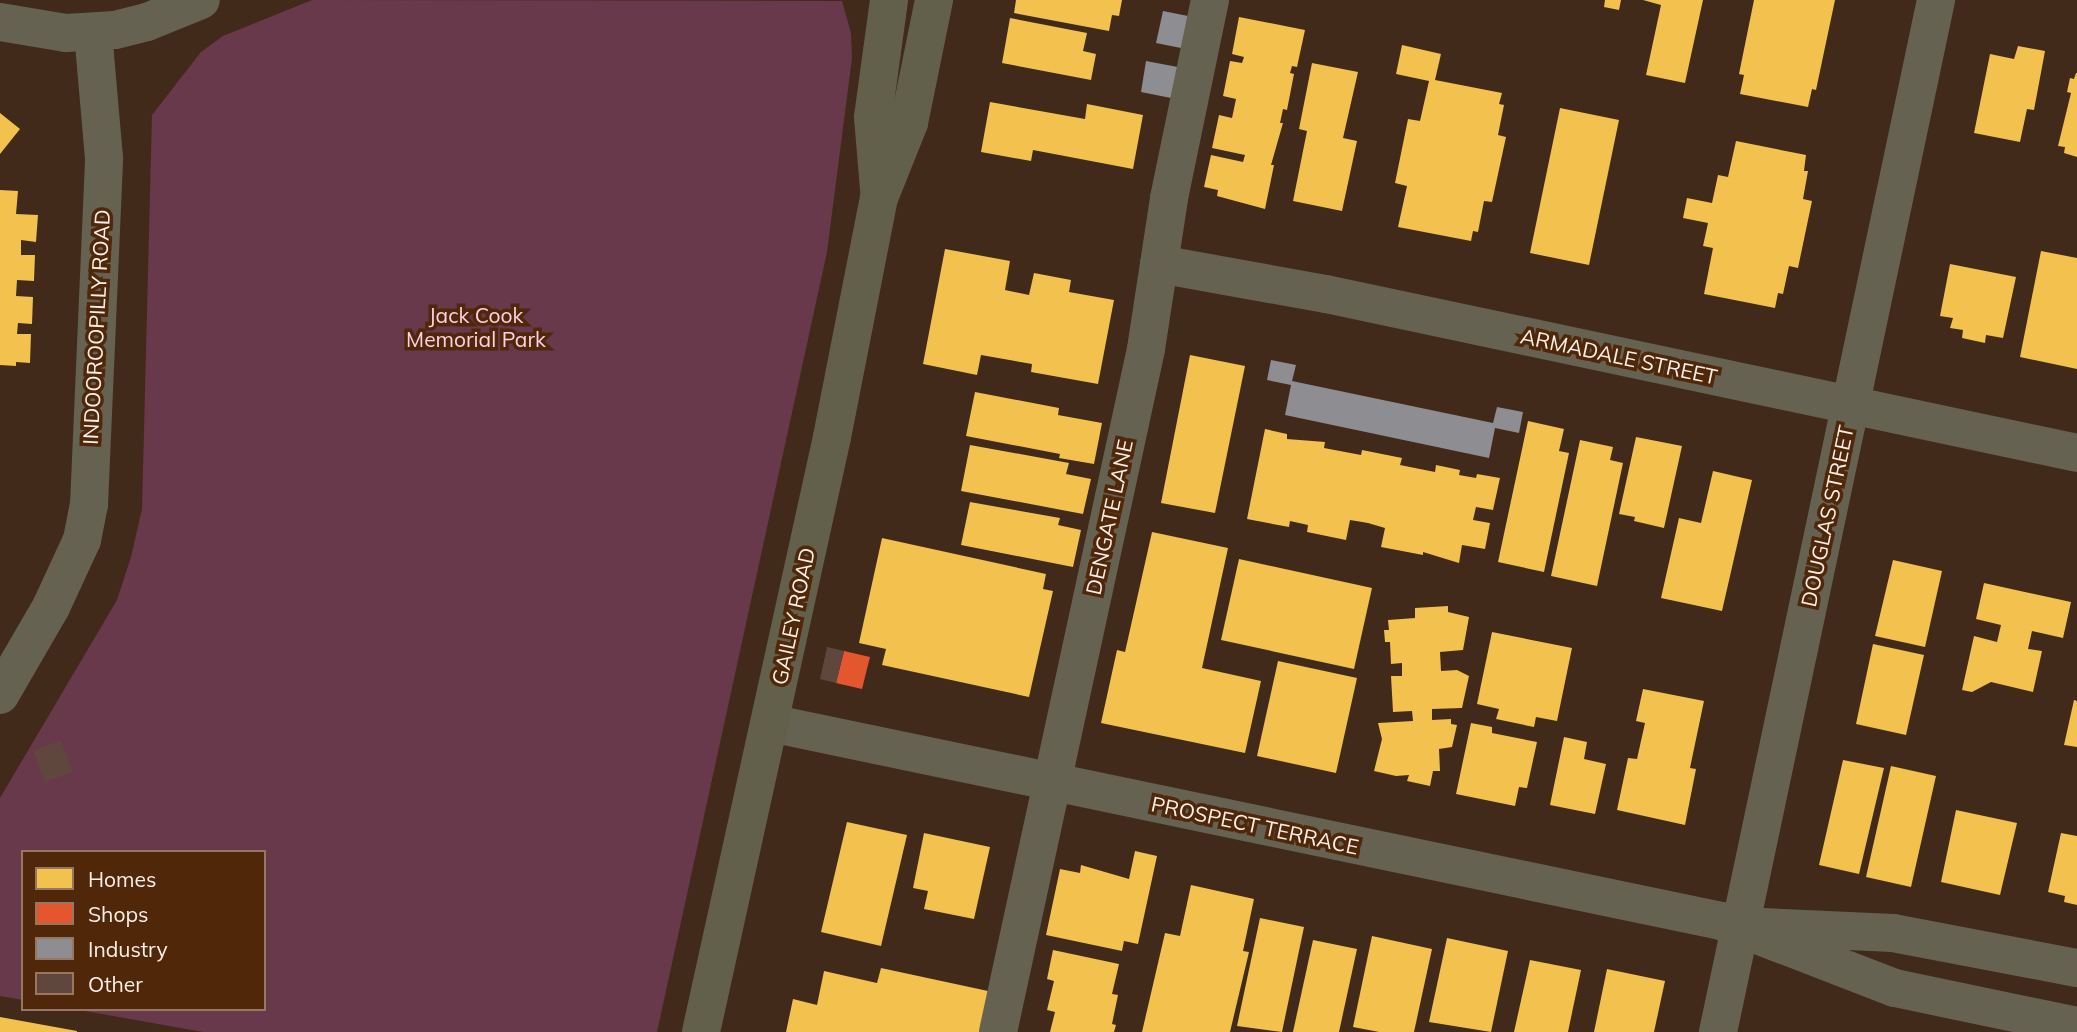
<!DOCTYPE html>
<style>
body{margin:0}
#map{position:relative;width:2077px;height:1032px;overflow:hidden;background:#412a1a;font-family:Mulish,sans-serif}
div>[style]{position:absolute}
[style*='--x']{left:calc(var(--x)*1px);top:calc(var(--y)*1px);width:calc(var(--w)*1px);rotate:calc(var(--a)*1deg)}
.green>*{inset:0;background:#68394b}
.homes>*{inset:0;background:#f2c14e}
.shops>*{inset:0;background:#e4572e}
.industry>*{inset:0;background:#8d8d92}
.building>*{inset:0;background:#5f473d}
.minor>*{height:38px;margin:-19px;padding:0 19px;transform-origin:19px;border-radius:19px;background:#666251}
.tertiary>*{height:38px;margin:-19px;padding:0 19px;transform-origin:19px;border-radius:19px;background:#666251}
.secondary>*{height:38px;margin:-19px;padding:0 19px;transform-origin:19px;border-radius:19px;background:#625f4a}
span{translate:-50% -50%;white-space:nowrap;text-align:center;line-height:1.15;-webkit-text-stroke:7px #51270a;paint-order:stroke}
.park-label{font-size:21px;color:#fbd1e3}
.street-label{font-size:21px;color:#fbf0e9}
.legend{position:absolute;left:21px;top:850px;width:245px;height:161px;box-sizing:border-box;background:#51270a;border:2px solid #957763;margin:0;padding:9px 12px;list-style:none;font-size:21px;color:#fbf0e9}
.legend li{display:flex;align-items:center;gap:14px;height:35px}
.legend b{width:35px;border:2px solid #957763}
</style>
<div id="map">
<div class="green">
<div style="clip-path:polygon(312px 0,842px 1px,851px 33px,852px 58px,827px 252px,657px 1032px,203px 1032px,74px 1009px,264px 1009px,264px 852px,23px 852px,23px 1000px,0 996px,0 798px,117px 600px,131px 557px,142px 509px,152px 115px,201px 52px,223px 36px)"></div>
</div>
<div class="homes">
<div style="clip-path:polygon(1016px 0,1122px 0,1119px 16px,1112px 15px,1109px 31px,1014px 13px)"></div>
<div style="clip-path:polygon(1605px 0,1621px 0,1619px 10px,1604px 7px)"></div>
<div style="clip-path:polygon(1643px 0,1703px 0,1685px 83px,1646px 75px,1661px 5px)"></div>
<div style="clip-path:polygon(1754px 0,1835px 0,1816px 90px,1812px 89px,1808px 107px,1740px 94px,1744px 75px,1739px 74px)"></div>
<div style="clip-path:polygon(1239px 17px,1305px 30px,1297px 67px,1292px 66px,1290px 73px,1294px 74px,1287px 110px,1283px 109px,1280px 123px,1283px 123px,1271px 165px,1274px 165px,1265px 209px,1217px 196px,1218px 190px,1204px 187px,1211px 155px,1243px 162px,1245px 155px,1212px 148px,1219px 115px,1232px 118px,1236px 99px,1223px 96px,1230px 61px,1242px 63px,1244px 57px,1232px 54px)"></div>
<div style="clip-path:polygon(1010px 18px,1087px 33px,1083px 51px,1096px 54px,1091px 80px,1002px 63px)"></div>
<div style="clip-path:polygon(1402px 45px,1441px 54px,1435px 80px,1502px 93px,1499px 104px,1504px 105px,1498px 135px,1506px 137px,1492px 202px,1484px 201px,1478px 232px,1473px 231px,1471px 241px,1398px 227px,1407px 186px,1395px 183px,1408px 119px,1420px 121px,1429px 81px,1396px 74px)"></div>
<div style="clip-path:polygon(2018px 46px,2045px 51px,2034px 110px,2027px 109px,2020px 142px,1974px 133px,1990px 54px,2014px 59px)"></div>
<div style="clip-path:polygon(1312px 63px,1358px 72px,1343px 138px,1357px 141px,1342px 211px,1293px 201px,1307px 131px,1299px 129px)"></div>
<div style="clip-path:polygon(2076px 73px,2077px 73px,2077px 157px,2064px 153px,2065px 147px,2058px 146px,2071px 93px,2067px 92px,2070px 78px,2074px 79px)"></div>
<div style="clip-path:polygon(990px 102px,1085px 119px,1087px 104px,1143px 115px,1133px 169px,1033px 150px,1031px 161px,981px 152px)"></div>
<div style="clip-path:polygon(1560px 108px,1619px 120px,1589px 265px,1530px 253px)"></div>
<div style="clip-path:polygon(0 113px,20px 129px,0 154px)"></div>
<div style="clip-path:polygon(1736px 141px,1806px 155px,1804px 171px,1808px 171px,1803px 199px,1812px 201px,1798px 268px,1789px 266px,1783px 294px,1778px 293px,1775px 308px,1704px 294px,1713px 248px,1703px 246px,1708px 223px,1683px 218px,1687px 198px,1712px 203px,1718px 175px,1728px 177px)"></div>
<div style="clip-path:polygon(0 190px,18px 191px,16px 214px,38px 215px,36px 242px,21px 240px,21px 255px,35px 255px,34px 281px,17px 280px,16px 296px,33px 297px,32px 324px,18px 323px,17px 334px,31px 334px,30px 363px,16px 362px,16px 366px,0 365px)"></div>
<div style="clip-path:polygon(945px 249px,1010px 261px,1005px 290px,1029px 295px,1034px 273px,1071px 280px,1069px 292px,1114px 300px,1098px 384px,1031px 372px,1032px 364px,981px 355px,977px 375px,923px 364px)"></div>
<div style="clip-path:polygon(2041px 251px,2077px 258px,2077px 369px,2020px 357px)"></div>
<div style="clip-path:polygon(1950px 264px,2016px 277px,2003px 338px,1986px 335px,1985px 343px,1962px 338px,1963px 330px,1950px 328px,1953px 318px,1940px 316px)"></div>
<div style="clip-path:polygon(1190px 355px,1245px 366px,1215px 513px,1161px 503px)"></div>
<div style="clip-path:polygon(975px 392px,1059px 408px,1058px 415px,1102px 423px,1094px 464px,1059px 458px,1060px 454px,966px 436px)"></div>
<div style="clip-path:polygon(1528px 421px,1564px 429px,1559px 451px,1569px 453px,1544px 572px,1498px 562px)"></div>
<div style="clip-path:polygon(1265px 429px,1287px 434px,1287px 439px,1325px 442px,1324px 448px,1361px 455px,1362px 450px,1402px 458px,1400px 465px,1435px 472px,1436px 465px,1460px 470px,1459px 475px,1476px 478px,1477px 474px,1500px 478px,1493px 510px,1476px 507px,1473px 520px,1490px 523px,1485px 549px,1462px 545px,1459px 563px,1423px 552px,1423px 555px,1381px 547px,1385px 528px,1368px 523px,1350px 520px,1346px 540px,1307px 532px,1308px 525px,1290px 521px,1289px 527px,1247px 519px)"></div>
<div style="clip-path:polygon(1636px 437px,1682px 446px,1664px 528px,1634px 521px,1635px 517px,1619px 514px)"></div>
<div style="clip-path:polygon(1580px 440px,1613px 447px,1610px 460px,1623px 463px,1597px 586px,1551px 576px)"></div>
<div style="clip-path:polygon(970px 445px,1069px 463px,1066px 474px,1091px 479px,1083px 514px,961px 491px)"></div>
<div style="clip-path:polygon(1713px 471px,1752px 480px,1722px 611px,1661px 598px,1679px 518px,1701px 523px)"></div>
<div style="clip-path:polygon(970px 502px,1060px 518px,1058px 525px,1081px 530px,1073px 567px,961px 545px)"></div>
<div style="clip-path:polygon(1152px 532px,1228px 548px,1202px 668px,1261px 681px,1245px 753px,1101px 723px,1117px 650px,1125px 652px)"></div>
<div style="clip-path:polygon(882px 538px,1046px 574px,1043px 589px,1053px 591px,1029px 697px,882px 665px,886px 649px,859px 643px)"></div>
<div style="clip-path:polygon(1239px 559px,1372px 588px,1354px 669px,1221px 640px)"></div>
<div style="clip-path:polygon(1893px 560px,1942px 571px,1925px 647px,1875px 636px)"></div>
<div style="clip-path:polygon(1984px 583px,2071px 602px,2063px 638px,2032px 631px,2028px 649px,2042px 651px,2033px 692px,1991px 682px,1972px 692px,1962px 690px,1974px 636px,1997px 642px,2001px 625px,1976px 619px)"></div>
<div style="clip-path:polygon(1448px 606px,1448px 612px,1469px 617px,1463px 650px,1440px 652px,1441px 671px,1457px 670px,1469px 676px,1462px 708px,1432px 709px,1432px 720px,1451px 719px,1451px 724px,1457px 725px,1452px 747px,1439px 749px,1440px 771px,1433px 771px,1430px 786px,1407px 781px,1409px 775px,1396px 776px,1374px 771px,1382px 739px,1378px 723px,1413px 721px,1412px 711px,1393px 712px,1391px 676px,1402px 676px,1402px 663px,1391px 664px,1390px 642px,1385px 642px,1384px 630px,1389px 630px,1388px 620px,1415px 618px,1415px 608px)"></div>
<div style="clip-path:polygon(1492px 632px,1572px 648px,1557px 721px,1536px 717px,1534px 727px,1496px 719px,1499px 709px,1477px 704px)"></div>
<div style="clip-path:polygon(1873px 644px,1924px 655px,1906px 735px,1856px 724px)"></div>
<div style="clip-path:polygon(1278px 661px,1357px 678px,1336px 773px,1257px 756px)"></div>
<div style="clip-path:polygon(1643px 689px,1704px 701px,1690px 768px,1696px 769px,1685px 825px,1617px 810px,1628px 758px,1637px 759px,1645px 723px,1636px 721px)"></div>
<div style="clip-path:polygon(2074px 700px,2077px 701px,2077px 747px,2064px 745px)"></div>
<div style="clip-path:polygon(1471px 723px,1492px 727px,1492px 733px,1537px 742px,1527px 788px,1519px 787px,1515px 806px,1456px 794px)"></div>
<div style="clip-path:polygon(1564px 737px,1587px 742px,1584px 759px,1606px 764px,1595px 814px,1550px 805px)"></div>
<div style="clip-path:polygon(1843px 760px,1884px 768px,1859px 874px,1819px 865px)"></div>
<div style="clip-path:polygon(1891px 766px,1936px 776px,1911px 887px,1866px 877px)"></div>
<div style="clip-path:polygon(1956px 810px,2017px 823px,2000px 895px,1941px 882px)"></div>
<div style="clip-path:polygon(847px 822px,907px 835px,881px 946px,821px 932px)"></div>
<div style="clip-path:polygon(924px 833px,990px 847px,974px 919px,924px 909px,928px 891px,913px 888px)"></div>
<div style="clip-path:polygon(2061px 833px,2077px 836px,2077px 905px,2064px 902px,2065px 896px,2048px 892px)"></div>
<div style="clip-path:polygon(1135px 851px,1157px 856px,1138px 944px,1124px 941px,1122px 951px,1046px 935px,1060px 869px,1080px 873px,1081px 865px,1129px 879px)"></div>
<div style="clip-path:polygon(1191px 885px,1254px 899px,1243px 951px,1249px 952px,1230px 1032px,1142px 1032px,1165px 933px,1180px 936px)"></div>
<div style="clip-path:polygon(1260px 918px,1304px 927px,1282px 1032px,1237px 1026px)"></div>
<div style="clip-path:polygon(1372px 936px,1432px 949px,1414px 1032px,1379px 1032px,1353px 1027px)"></div>
<div style="clip-path:polygon(1447px 938px,1508px 951px,1491px 1032px,1429px 1022px)"></div>
<div style="clip-path:polygon(1313px 940px,1357px 949px,1339px 1032px,1293px 1032px)"></div>
<div style="clip-path:polygon(1053px 950px,1119px 964px,1112px 994px,1118px 995px,1112px 1024px,1116px 1025px,1114px 1032px,1050px 1032px,1055px 1012px,1047px 1010px,1054px 981px,1047px 979px)"></div>
<div style="clip-path:polygon(1530px 960px,1581px 970px,1568px 1032px,1514px 1032px)"></div>
<div style="clip-path:polygon(881px 968px,988px 991px,980px 1032px,786px 1032px,793px 999px,817px 1005px,824px 971px,877px 983px)"></div>
<div style="clip-path:polygon(1607px 969px,1665px 981px,1654px 1032px,1594px 1032px)"></div>
<div style="clip-path:polygon(0 1017px,77px 1031px,77px 1032px,0 1032px)"></div>
</div>
<div class="shops">
<div style="clip-path:polygon(844px 651px,870px 657px,862px 689px,836px 683px)"></div>
</div>
<div class="industry">
<div style="clip-path:polygon(1163px 11px,1193px 17px,1186px 49px,1156px 43px)"></div>
<div style="clip-path:polygon(1146px 61px,1183px 68px,1176px 99px,1141px 92px)"></div>
<div style="clip-path:polygon(1271px 360px,1296px 365px,1292px 381px,1493px 423px,1497px 407px,1523px 412px,1519px 433px,1495px 428px,1489px 458px,1285px 415px,1291px 385px,1267px 380px)"></div>
</div>
<div class="building">
<div style="clip-path:polygon(827px 647px,844px 651px,836px 683px,820px 679px)"></div>
<div style="clip-path:polygon(61px 740px,73px 772px,45px 782px,33px 751px)"></div>
</div>
<div class="minor">
<div style="--x:1159;--y:264;--w:170;--a:10.2"></div>
<div style="--x:1326;--y:294;--w:768;--a:11.95"></div>
<div style="--x:0;--y:695;--w:102;--a:-59.9"></div>
<div style="--x:51;--y:607;--w:74;--a:-65.2"></div>
<div style="--x:82;--y:540;--w:36;--a:-79"></div>
<div style="--x:89;--y:505;--w:347;--a:-87.5"></div>
<div style="--x:104;--y:158;--w:126;--a:-95"></div>
<div style="--x:770;--y:723;--w:971;--a:11.76"></div>
<div style="--x:1721;--y:921;--w:186;--a:21.1"></div>
<div style="--x:1895;--y:988;--w:186;--a:11.8"></div>
<div style="--x:1762;--y:927;--w:131;--a:2.6"></div>
<div style="--x:1893;--y:933;--w:187;--a:10.8"></div>
<div style="--x:998;--y:1032;--w:699;--a:-77.77"></div>
<div style="--x:1146;--y:349;--w:153;--a:-81.3"></div>
<div style="--x:1169;--y:198;--w:202;--a:-78.3"></div>
<div style="--x:1718;--y:1032;--w:1055;--a:-78.07"></div>
</div>
<div class="tertiary">
<div style="--x:0;--y:22;--w:67;--a:9.5"></div>
<div style="--x:66;--y:33;--w:49;--a:-3.5"></div>
<div style="--x:115;--y:30;--w:33;--a:-14"></div>
<div style="--x:147;--y:22;--w:58;--a:-22.2"></div>
</div>
<div class="secondary">
<div style="--x:879;--y:189;--w:72;--a:-94.8"></div>
<div style="--x:873;--y:117;--w:118;--a:-82.2"></div>
<div style="--x:701;--y:1032;--w:609;--a:-77.58"></div>
<div style="--x:832;--y:437;--w:244;--a:-78.9"></div>
<div style="--x:879;--y:198;--w:81;--a:-68.2"></div>
<div style="--x:909;--y:123;--w:126;--a:-78.5"></div>
</div>
<div class="park-label">
<span style="left:476px;top:327px">Jack Cook<br>Memorial Park</span>
</div>
<div class="street-label">
<span style="left:96px;top:327px;rotate:-87deg">INDOOROOPILLY ROAD</span>
<span style="left:1619px;top:356px;rotate:12deg">ARMADALE STREET</span>
<span style="left:1827px;top:516px;rotate:-78deg">DOUGLAS STREET</span>
<span style="left:1109px;top:517px;rotate:-78deg">DENGATE LANE</span>
<span style="left:793px;top:616px;rotate:-78deg">GAILEY ROAD</span>
<span style="left:1255px;top:825px;rotate:12deg">PROSPECT TERRACE</span>
</div>
<ul class="legend">
<li><b style="height:19px;background:#f2c14e"></b>Homes</li>
<li><b style="height:19px;background:#e4572e"></b>Shops</li>
<li><b style="height:19px;background:#8d8d92"></b>Industry</li>
<li><b style="height:19px;background:#5f473d"></b>Other</li>
</ul>
</div>
